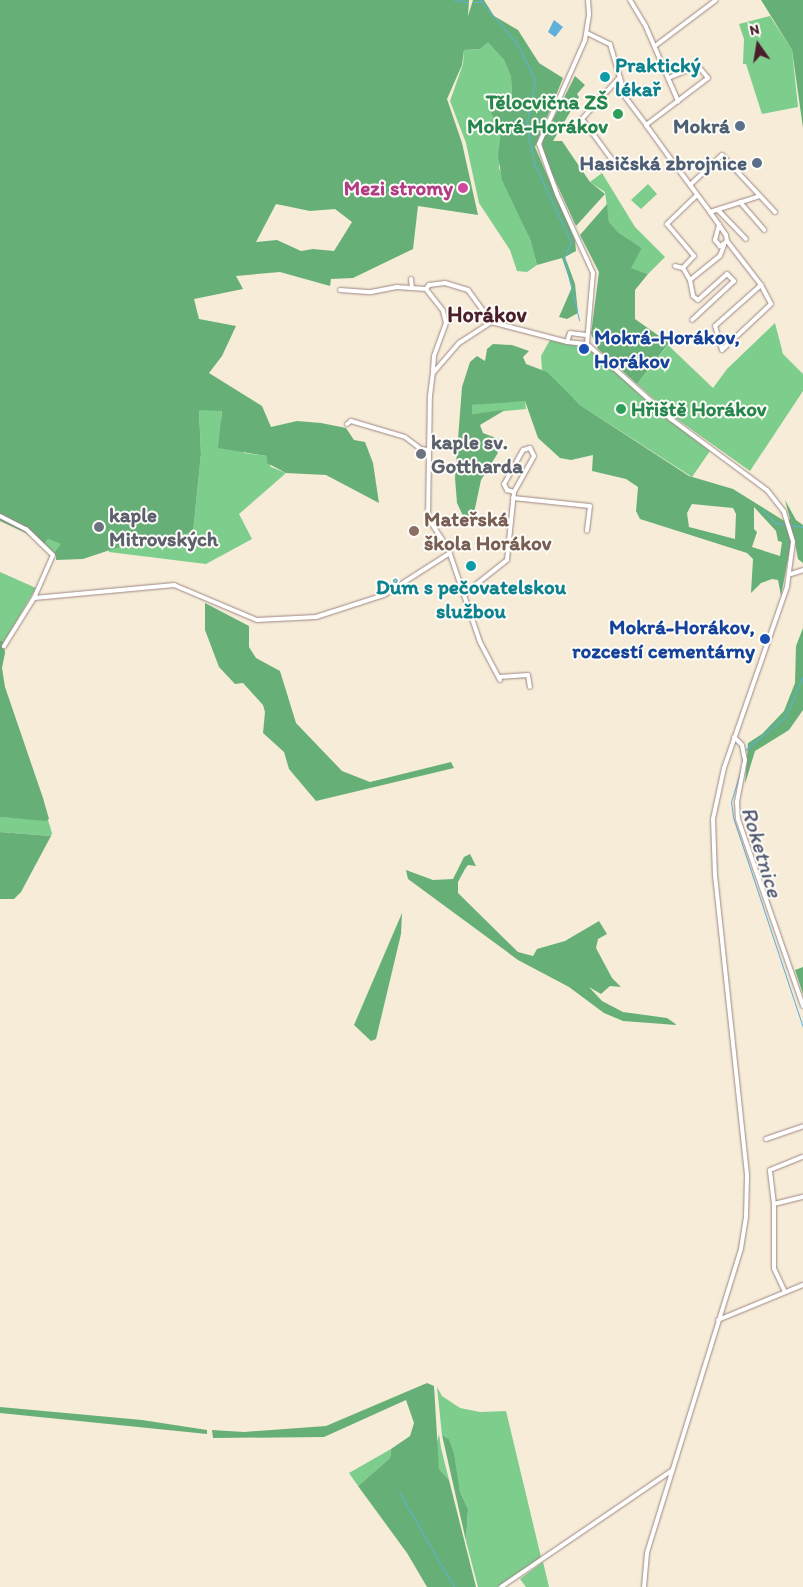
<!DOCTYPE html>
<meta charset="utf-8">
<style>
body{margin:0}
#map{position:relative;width:803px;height:1587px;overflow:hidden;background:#f6ecd8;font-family:Itim,sans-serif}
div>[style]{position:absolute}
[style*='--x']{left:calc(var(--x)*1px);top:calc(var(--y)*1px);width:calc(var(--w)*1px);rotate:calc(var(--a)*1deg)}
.green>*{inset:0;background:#7dcd8d}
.forest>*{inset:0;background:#66b078}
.water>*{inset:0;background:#5fb0da}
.stream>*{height:1px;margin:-0.5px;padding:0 0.5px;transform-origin:0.5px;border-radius:0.5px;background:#5fb0da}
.roads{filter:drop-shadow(0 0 1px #a08682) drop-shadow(0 0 1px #a08682)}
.minor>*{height:4px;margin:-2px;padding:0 2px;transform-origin:2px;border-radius:2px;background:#fff}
.dots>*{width:14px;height:14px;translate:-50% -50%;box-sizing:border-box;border:2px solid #fdfcf7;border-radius:50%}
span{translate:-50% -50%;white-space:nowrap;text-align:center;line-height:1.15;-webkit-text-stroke:4px #fdfcf7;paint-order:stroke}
.culture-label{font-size:21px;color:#0d838f;font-weight:700}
.left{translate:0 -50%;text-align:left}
.leisure-label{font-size:21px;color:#27864d;font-weight:700}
.right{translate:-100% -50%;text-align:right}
.service-label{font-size:21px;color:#4e5e75;font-weight:700}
.hotel-label{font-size:21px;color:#b23c85;font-weight:700}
.transit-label{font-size:21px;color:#164399;font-weight:700}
.worship-label{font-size:21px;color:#5b616d;font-weight:700}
.education-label{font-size:21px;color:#785e54;font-weight:700}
.neighbourhood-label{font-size:22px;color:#4a1f2b;font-weight:700}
.water-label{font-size:22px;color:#525971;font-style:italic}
.north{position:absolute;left:733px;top:20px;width:50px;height:50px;-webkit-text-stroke:4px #fdfcf7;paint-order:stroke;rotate:347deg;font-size:14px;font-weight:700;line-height:20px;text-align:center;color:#4a1f2b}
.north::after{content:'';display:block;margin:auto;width:18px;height:22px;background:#4a1f2b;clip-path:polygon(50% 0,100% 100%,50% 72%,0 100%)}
</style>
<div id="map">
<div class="green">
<div style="clip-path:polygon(770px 16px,792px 50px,798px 107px,762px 114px,746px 64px,743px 64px,744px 39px,739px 24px)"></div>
<div style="clip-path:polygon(488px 41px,504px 60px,511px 77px,512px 99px,496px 124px,501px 134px,499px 168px,530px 239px,537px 265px,527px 272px,517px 271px,510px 250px,479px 203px,466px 143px,450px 101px,463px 64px,464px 50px,480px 49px)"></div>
<div style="clip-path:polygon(602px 173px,635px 227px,665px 257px,648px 274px,630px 268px,642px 248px,618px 232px,609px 222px,605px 192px,590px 182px)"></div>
<div style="clip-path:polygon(648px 184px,657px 194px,641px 209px,631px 200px)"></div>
<div style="clip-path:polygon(775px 323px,783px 354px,803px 374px,803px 391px,750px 471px,674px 417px,637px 384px,668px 345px,713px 388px,727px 369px)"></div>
<div style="clip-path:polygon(550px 340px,582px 347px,596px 354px,661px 414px,710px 451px,692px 477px,580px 405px,542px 370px,541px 356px)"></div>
<div style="clip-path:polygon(506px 401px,525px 401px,526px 409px,472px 414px,472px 405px)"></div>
<div style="clip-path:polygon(199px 410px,222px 410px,221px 421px,244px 453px,267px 456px,271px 467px,286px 473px,239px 514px,252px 539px,206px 564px,109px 552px,108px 549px,140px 540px,193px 533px,201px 454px)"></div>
<div style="clip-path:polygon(48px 539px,62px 544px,54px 553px,44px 545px)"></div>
<div style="clip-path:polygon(0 572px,36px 588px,4px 642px,0 640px)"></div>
<div style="clip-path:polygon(0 817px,48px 820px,52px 833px,51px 836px,0 832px)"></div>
<div style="clip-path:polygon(437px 1387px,442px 1396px,460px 1408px,480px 1412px,506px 1411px,541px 1557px,499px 1587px,478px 1587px,466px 1541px,468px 1509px,460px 1492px,449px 1439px,442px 1435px)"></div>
<div style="clip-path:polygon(439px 1434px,441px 1448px,449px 1480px,439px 1469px,436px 1447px)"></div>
<div style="clip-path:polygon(391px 1449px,390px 1458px,358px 1486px,349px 1473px)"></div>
<div style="clip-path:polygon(543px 1562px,549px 1587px,526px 1587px,520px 1579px)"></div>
</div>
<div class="forest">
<div style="clip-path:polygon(evenodd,0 0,469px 0,468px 16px,473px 0,484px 0,494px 16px,518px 30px,539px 63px,563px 78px,535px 147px,575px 240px,576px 251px,565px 257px,575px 284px,578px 313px,567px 319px,559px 317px,572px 287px,562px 258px,537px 265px,530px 239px,502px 180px,498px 156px,501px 131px,491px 113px,495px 106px,512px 99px,511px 77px,504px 60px,488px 42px,480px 49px,464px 50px,462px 65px,447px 99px,462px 143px,478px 215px,418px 206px,413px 249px,353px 278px,331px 279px,330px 286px,280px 272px,236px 276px,243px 289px,194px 299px,199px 319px,236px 326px,222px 356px,209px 373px,262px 406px,271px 427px,297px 421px,321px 423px,346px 428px,354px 440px,365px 442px,373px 463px,379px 503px,326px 475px,286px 473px,267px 463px,267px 456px,218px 448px,222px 411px,199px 410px,201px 454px,193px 533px,140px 540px,83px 559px,56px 560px,56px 556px,26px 533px,0 521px,0 0,276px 204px,310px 211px,335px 209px,352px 222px,334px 251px,313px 249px,301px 251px,277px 240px,256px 242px,276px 204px,0 0,48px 539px,61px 544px,54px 553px,44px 545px,48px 539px)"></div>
<div style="clip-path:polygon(761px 0,803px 0,803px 128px,792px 50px)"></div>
<div style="clip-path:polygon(575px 76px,585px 85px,577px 94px,579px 97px,553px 141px,562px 141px,590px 182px,605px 194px,576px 226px,543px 154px,542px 141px)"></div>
<div style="clip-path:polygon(607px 204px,609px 222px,618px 232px,642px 248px,631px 268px,648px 274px,635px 290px,635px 319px,669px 343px,637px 384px,598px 349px,591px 334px,599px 272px,580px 235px)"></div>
<div style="clip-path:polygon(evenodd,493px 344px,512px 345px,529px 351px,523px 357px,526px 364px,547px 372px,580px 405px,689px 476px,733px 489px,786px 522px,790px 519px,785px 500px,796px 520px,803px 525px,803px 563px,798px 559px,795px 543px,791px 543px,781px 596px,778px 580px,772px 579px,761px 583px,751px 593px,753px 559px,747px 553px,640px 519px,636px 511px,638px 487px,626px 479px,592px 471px,593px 455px,571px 460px,560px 458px,538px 438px,525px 401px,472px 405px,472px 414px,505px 410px,480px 425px,483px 433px,501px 440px,501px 448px,481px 480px,473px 518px,464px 518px,457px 503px,455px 478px,462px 387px,470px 362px,477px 356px,485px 361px,487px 349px,493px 344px,692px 504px,733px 508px,736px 514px,735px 539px,689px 527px,687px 513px,692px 504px,493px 344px,754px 507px,776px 531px,778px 541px,782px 542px,780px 556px,752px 547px,757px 532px,754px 529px,754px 507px)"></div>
<div style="clip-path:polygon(205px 603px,249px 626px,249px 647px,256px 658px,280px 671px,296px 723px,342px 771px,370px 782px,451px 762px,454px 768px,316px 801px,289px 769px,284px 752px,263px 733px,265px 712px,263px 705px,243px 683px,235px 684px,219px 667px,205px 630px)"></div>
<div style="clip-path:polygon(803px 628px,803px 710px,789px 730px,755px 751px,745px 784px,748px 743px,762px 734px,784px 711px,795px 683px,796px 646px)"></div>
<div style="clip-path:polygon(0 640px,4px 642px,5px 653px,2px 668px,5px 687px,43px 798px,49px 819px,46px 821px,0 817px)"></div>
<div style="clip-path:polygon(0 832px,51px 836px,21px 892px,14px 899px,0 899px)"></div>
<div style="clip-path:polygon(470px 854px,476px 866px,468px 865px,465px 869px,458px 882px,458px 893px,518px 952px,533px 956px,537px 949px,565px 941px,599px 921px,607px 934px,598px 939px,596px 948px,612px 978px,621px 987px,610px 986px,601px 994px,589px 987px,602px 1001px,623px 1012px,667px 1018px,677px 1025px,623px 1021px,604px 1013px,569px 987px,518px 960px,408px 879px,406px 870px,433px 880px,453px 879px,464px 857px)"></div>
<div style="clip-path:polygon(402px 913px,401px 934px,376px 1039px,371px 1041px,354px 1025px)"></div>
<div style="clip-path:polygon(803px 967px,803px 994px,795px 970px)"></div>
<div style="clip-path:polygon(427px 1383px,434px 1386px,439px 1469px,449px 1480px,476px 1587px,427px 1587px,407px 1553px,358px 1486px,390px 1458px,391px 1449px,410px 1436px,414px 1423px,406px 1400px,324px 1437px,213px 1438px,212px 1430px,244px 1432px,326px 1426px)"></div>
<div style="clip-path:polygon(0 1407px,142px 1420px,207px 1430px,207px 1434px,0 1413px)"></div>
<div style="clip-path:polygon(442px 1435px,449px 1439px,454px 1454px,460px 1492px,468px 1509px,466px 1541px)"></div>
</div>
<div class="water">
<div style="clip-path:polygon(554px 20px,563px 27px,555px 37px,548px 32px)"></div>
</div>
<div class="stream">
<div style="--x:454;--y:0;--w:13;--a:9"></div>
<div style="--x:480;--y:0;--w:57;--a:49.9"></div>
<div style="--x:517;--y:44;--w:40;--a:63.4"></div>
<div style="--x:535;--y:80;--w:42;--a:101"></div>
<div style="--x:527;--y:121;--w:19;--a:84"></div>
<div style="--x:529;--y:140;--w:26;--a:77"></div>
<div style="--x:535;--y:165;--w:85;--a:64.9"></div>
<div style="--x:571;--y:242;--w:17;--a:114"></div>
<div style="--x:564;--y:258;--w:64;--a:76.4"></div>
<div style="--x:473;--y:2;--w:9;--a:0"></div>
<div style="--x:762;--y:509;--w:19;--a:47"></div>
<div style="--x:775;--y:523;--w:28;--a:8"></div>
<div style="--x:745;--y:750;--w:52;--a:-39.5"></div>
<div style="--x:785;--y:717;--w:45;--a:-66.3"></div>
<div style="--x:742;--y:752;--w:14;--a:90"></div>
<div style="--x:742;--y:766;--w:38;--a:107"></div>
<div style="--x:731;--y:802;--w:15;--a:82"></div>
<div style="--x:733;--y:817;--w:221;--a:71.6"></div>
<div style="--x:399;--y:1492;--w:110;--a:59.9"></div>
</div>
<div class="roads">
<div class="minor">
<div style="--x:630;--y:0;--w:31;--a:59"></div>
<div style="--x:646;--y:27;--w:81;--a:66.6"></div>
<div style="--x:587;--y:33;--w:25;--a:26"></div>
<div style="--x:610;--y:44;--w:56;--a:73.5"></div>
<div style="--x:626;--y:98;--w:34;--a:53"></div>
<div style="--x:646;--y:125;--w:36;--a:54"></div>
<div style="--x:667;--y:154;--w:72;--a:53.4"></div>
<div style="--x:710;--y:212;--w:16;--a:55"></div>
<div style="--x:719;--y:225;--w:12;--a:55"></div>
<div style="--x:726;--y:235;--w:6;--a:81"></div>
<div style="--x:727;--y:241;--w:9;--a:144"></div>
<div style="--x:720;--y:246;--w:8;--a:-130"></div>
<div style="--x:715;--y:240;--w:16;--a:-75"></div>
<div style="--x:655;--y:46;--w:76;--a:-37"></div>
<div style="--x:646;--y:125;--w:78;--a:-37.2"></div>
<div style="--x:708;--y:78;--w:16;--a:-130"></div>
<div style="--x:698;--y:66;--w:32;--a:158"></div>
<div style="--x:613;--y:161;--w:52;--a:-126.4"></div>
<div style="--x:582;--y:119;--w:55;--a:-47.9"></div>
<div style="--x:690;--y:185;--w:44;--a:-43.2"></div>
<div style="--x:722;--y:155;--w:78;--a:47.1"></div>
<div style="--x:697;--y:195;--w:42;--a:136"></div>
<div style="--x:667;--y:224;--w:42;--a:49.8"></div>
<div style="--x:694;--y:256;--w:16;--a:133"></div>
<div style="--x:683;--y:268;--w:14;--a:60"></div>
<div style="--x:690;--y:280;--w:38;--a:-39"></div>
<div style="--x:720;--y:256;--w:12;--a:-70"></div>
<div style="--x:740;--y:202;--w:37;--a:49"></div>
<div style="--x:718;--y:210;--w:40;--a:46"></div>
<div style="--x:710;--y:212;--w:52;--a:-17.7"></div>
<div style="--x:727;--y:241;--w:56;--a:52.3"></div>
<div style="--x:761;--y:285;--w:21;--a:62"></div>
<div style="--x:771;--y:304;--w:67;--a:136.8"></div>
<div style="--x:722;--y:350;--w:25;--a:-106"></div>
<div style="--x:715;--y:326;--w:62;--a:-41.7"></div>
<div style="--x:675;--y:266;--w:8;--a:14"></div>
<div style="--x:411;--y:279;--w:9;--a:84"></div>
<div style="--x:690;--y:280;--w:16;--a:79"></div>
<div style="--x:693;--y:296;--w:6;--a:39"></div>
<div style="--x:698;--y:300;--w:39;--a:-42"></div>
<div style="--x:727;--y:274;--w:10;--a:45"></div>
<div style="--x:734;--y:281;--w:57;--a:137.1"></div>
<div style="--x:426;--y:289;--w:5;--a:-53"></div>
<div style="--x:429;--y:285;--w:16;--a:-7"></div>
<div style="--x:445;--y:283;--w:24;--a:17"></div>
<div style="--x:468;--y:290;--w:39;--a:54"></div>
<div style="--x:340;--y:290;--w:31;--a:4"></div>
<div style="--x:371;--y:292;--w:25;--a:-11"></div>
<div style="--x:396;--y:287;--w:30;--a:4"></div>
<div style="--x:426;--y:289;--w:28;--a:52"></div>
<div style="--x:443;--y:311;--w:12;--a:76"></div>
<div style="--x:446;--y:323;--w:35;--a:110"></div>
<div style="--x:434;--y:356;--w:15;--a:94"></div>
<div style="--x:567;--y:342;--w:9;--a:-72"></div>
<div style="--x:570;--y:333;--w:16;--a:7"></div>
<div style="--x:587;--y:344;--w:113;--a:41.8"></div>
<div style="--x:671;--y:419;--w:119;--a:36.5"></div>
<div style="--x:767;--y:490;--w:28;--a:52"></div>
<div style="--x:784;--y:512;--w:31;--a:73"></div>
<div style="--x:793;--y:542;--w:45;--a:97.6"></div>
<div style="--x:787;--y:587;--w:192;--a:109.2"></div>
<div style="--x:724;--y:768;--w:52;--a:102.2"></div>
<div style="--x:713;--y:819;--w:56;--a:88"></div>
<div style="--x:715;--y:875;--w:303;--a:83.9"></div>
<div style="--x:747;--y:1176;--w:41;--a:91.4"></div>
<div style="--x:746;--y:1217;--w:32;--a:99"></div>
<div style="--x:741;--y:1249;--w:318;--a:107.2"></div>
<div style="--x:647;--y:1553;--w:34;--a:95"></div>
<div style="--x:587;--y:344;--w:71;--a:-85.2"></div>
<div style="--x:593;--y:273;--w:87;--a:-114.5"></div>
<div style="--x:557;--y:194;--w:53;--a:-109.8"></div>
<div style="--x:539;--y:144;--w:114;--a:-66.1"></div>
<div style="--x:585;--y:40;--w:26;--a:-81"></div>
<div style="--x:589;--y:14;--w:14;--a:-94"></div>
<div style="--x:347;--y:424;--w:5;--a:-37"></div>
<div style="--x:351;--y:421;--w:56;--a:16.5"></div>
<div style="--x:405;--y:437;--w:20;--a:37"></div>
<div style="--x:421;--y:449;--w:7;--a:8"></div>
<div style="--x:513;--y:498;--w:77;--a:5.9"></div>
<div style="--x:590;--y:506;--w:25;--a:97"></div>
<div style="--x:0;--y:516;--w:29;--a:27"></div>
<div style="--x:26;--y:529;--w:37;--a:44"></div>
<div style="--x:53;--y:555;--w:47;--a:113.8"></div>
<div style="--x:34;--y:598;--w:57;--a:122"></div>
<div style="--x:791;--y:574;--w:13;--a:-18"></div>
<div style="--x:464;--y:594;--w:55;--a:-38.3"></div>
<div style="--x:507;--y:560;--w:68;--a:-84.1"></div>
<div style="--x:514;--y:492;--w:41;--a:-60.9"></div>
<div style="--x:534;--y:456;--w:9;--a:-117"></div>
<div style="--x:530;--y:448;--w:7;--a:164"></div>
<div style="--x:523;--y:450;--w:39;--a:119"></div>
<div style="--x:504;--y:484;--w:7;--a:63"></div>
<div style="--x:507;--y:490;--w:7;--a:16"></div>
<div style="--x:34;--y:598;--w:141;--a:-5.3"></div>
<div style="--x:174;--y:585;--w:90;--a:22.9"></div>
<div style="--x:257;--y:620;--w:59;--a:-2.9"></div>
<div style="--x:316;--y:617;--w:71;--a:-17.9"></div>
<div style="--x:384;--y:595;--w:78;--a:-32.5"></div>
<div style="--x:499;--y:677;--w:29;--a:-4"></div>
<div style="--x:528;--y:675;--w:12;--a:81"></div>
<div style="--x:500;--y:680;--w:43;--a:-117.8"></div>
<div style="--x:480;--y:642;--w:99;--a:-108.8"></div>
<div style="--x:448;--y:548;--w:36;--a:-124"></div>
<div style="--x:428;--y:518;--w:122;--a:-89.1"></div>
<div style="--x:430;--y:396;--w:23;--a:-83"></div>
<div style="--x:433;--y:373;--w:40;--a:-49"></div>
<div style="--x:459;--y:343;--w:38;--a:-33"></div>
<div style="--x:491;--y:322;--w:79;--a:14.7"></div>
<div style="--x:567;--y:342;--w:20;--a:6"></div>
<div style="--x:734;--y:737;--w:11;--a:45"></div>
<div style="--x:742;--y:745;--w:15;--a:79"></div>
<div style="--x:745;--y:760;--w:43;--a:100.8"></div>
<div style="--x:737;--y:802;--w:17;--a:87"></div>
<div style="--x:738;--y:819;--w:198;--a:70.8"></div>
<div style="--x:766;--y:1139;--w:39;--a:-19"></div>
<div style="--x:774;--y:1204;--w:30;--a:-14"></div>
<div style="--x:785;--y:1292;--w:26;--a:-115"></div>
<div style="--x:774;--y:1268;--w:64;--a:-90"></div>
<div style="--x:774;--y:1204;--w:34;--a:-97"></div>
<div style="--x:770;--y:1170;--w:35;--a:-22"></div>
<div style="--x:718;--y:1320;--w:92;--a:-22.4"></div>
<div style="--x:501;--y:1587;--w:206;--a:-34.3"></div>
</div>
</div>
<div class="dots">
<div style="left:605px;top:77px;background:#0f9aa8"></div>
<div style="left:618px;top:114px;background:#2e9e5b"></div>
<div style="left:740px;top:126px;background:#5c6f8a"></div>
<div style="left:757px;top:163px;background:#5c6f8a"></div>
<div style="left:463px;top:188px;background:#d1479c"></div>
<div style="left:584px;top:349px;background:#1a4fb4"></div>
<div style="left:621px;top:409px;background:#2e9e5b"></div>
<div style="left:421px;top:454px;background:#6b7280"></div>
<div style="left:99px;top:527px;background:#6b7280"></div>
<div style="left:414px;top:531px;background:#8d6e63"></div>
<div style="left:471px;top:566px;background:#0f9aa8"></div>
<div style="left:765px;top:639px;background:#1a4fb4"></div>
</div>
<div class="culture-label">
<span class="left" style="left:615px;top:77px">Praktický<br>lékař</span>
<span style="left:471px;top:599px">Dům s pečovatelskou<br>službou</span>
</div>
<div class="leisure-label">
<span class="right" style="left:608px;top:114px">Tělocvična ZŠ<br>Mokrá-Horákov</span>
<span class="left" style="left:631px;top:409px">Hřiště Horákov</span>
</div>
<div class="service-label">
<span class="right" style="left:730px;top:126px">Mokrá</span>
<span class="right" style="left:747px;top:163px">Hasičská zbrojnice</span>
</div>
<div class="hotel-label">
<span class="right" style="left:453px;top:188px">Mezi stromy</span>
</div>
<div class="transit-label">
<span class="left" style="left:594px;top:349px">Mokrá-Horákov,<br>Horákov</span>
<span class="right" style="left:755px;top:639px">Mokrá-Horákov,<br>rozcestí cementárny</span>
</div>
<div class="worship-label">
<span class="left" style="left:431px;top:454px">kaple sv.<br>Gottharda</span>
<span class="left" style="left:109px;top:527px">kaple<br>Mitrovských</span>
</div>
<div class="education-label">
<span class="left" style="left:424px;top:531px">Mateřská<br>škola Horákov</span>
</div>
<div class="neighbourhood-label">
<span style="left:487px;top:315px">Horákov</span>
</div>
<div class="water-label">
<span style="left:762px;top:852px;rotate:73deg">Roketnice</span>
</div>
<div class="north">N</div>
</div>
